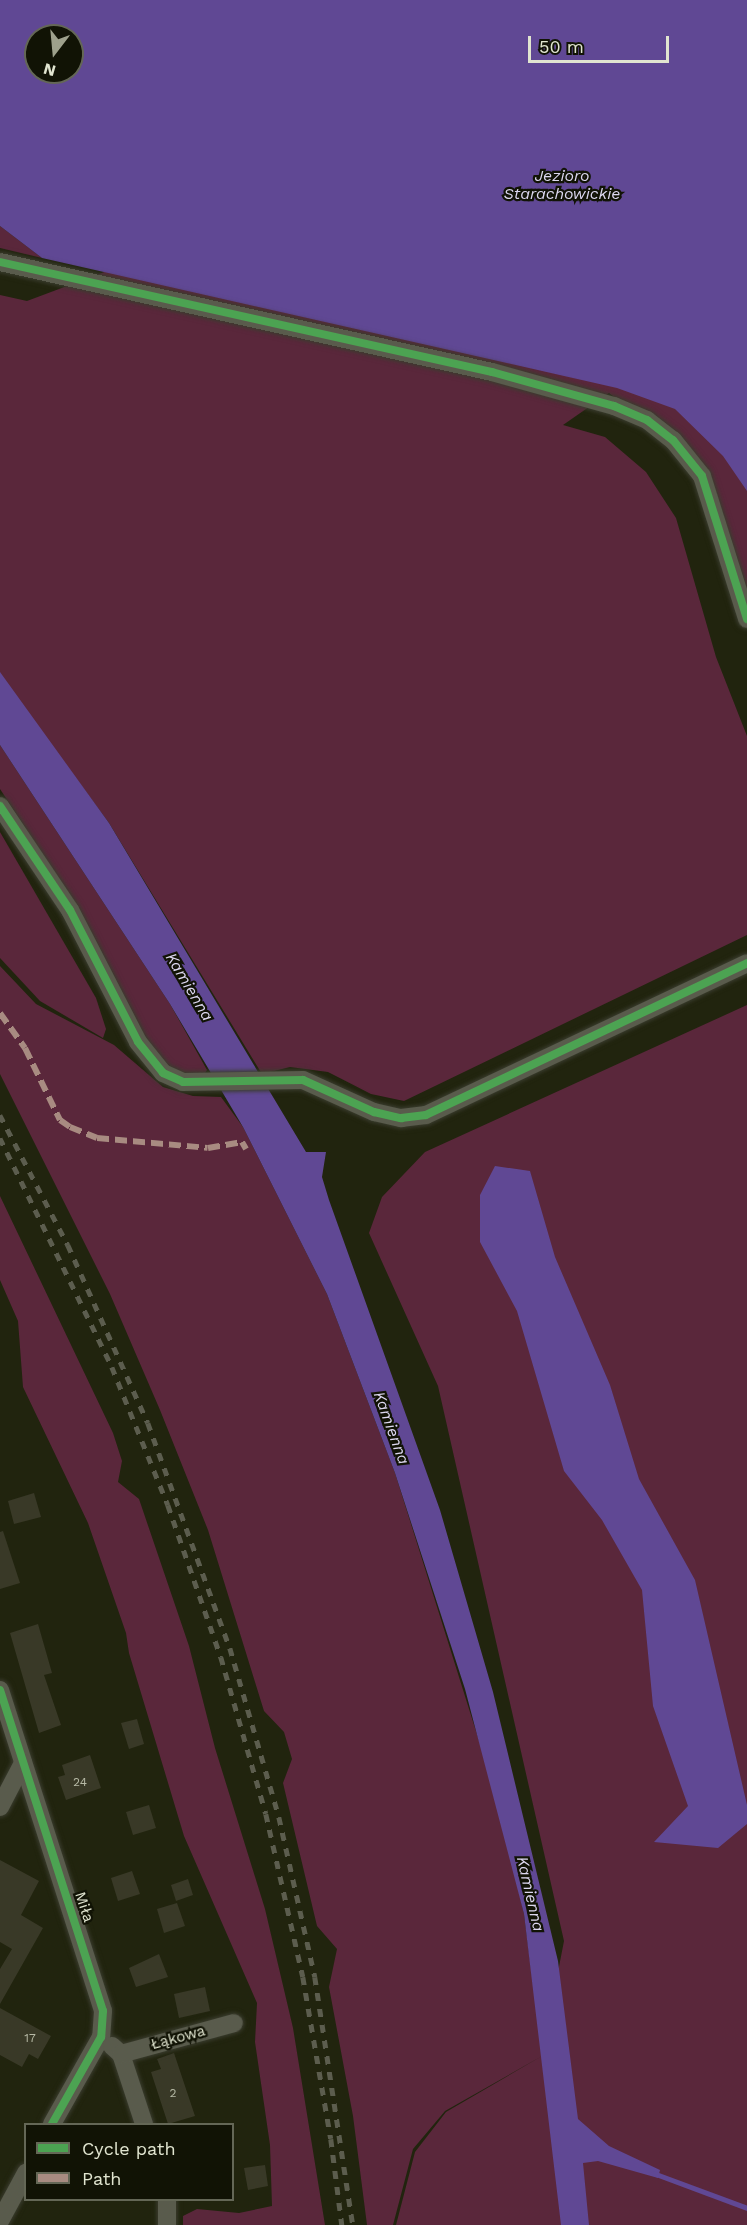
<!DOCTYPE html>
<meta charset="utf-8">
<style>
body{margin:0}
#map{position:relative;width:747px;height:2225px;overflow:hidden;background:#21240e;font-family:"Work Sans",sans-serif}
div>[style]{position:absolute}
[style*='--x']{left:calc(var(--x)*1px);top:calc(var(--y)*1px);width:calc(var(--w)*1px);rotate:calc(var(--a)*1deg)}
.green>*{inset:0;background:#5a273b}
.water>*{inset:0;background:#604894}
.stream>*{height:5px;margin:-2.5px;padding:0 2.5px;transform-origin:2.5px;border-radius:2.5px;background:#604894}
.building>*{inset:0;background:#393927}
.roads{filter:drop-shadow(0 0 2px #3a3c2e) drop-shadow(0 0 2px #3a3c2e)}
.minor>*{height:18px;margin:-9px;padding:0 9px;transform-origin:9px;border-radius:9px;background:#595b4c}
.rail>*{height:4.5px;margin-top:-2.25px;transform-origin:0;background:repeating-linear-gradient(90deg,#5c5d4e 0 8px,transparent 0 16px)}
.quiet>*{height:6px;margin-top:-3px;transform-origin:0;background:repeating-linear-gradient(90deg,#a88b81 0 12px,transparent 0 18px)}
.cycleway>*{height:8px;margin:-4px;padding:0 4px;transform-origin:4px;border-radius:4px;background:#4ca352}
span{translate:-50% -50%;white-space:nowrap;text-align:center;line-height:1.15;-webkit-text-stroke:4.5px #111305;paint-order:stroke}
.number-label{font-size:12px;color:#b7baa6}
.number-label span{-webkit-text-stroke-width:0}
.street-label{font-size:15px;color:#e1e5d0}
.water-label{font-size:16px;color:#dcd7ef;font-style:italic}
.legend{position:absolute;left:24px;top:2123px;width:210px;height:78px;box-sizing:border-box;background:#111305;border:2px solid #646756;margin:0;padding:8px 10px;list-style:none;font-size:18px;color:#e1e5d0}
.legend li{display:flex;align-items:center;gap:12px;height:30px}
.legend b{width:30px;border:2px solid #646756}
.north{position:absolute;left:24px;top:24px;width:60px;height:60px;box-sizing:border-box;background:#111305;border:2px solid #646756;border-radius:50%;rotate:196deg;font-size:16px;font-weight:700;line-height:24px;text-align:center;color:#e1e5d0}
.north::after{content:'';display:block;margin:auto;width:21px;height:27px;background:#9ea18c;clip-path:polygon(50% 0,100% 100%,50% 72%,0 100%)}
.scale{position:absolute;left:528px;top:36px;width:141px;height:27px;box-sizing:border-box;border:3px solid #e1e5d0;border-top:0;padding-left:8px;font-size:18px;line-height:21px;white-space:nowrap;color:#e1e5d0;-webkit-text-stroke:4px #111305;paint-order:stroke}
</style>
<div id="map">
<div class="green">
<div style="clip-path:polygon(747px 31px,747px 588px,710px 473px,609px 393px,563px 425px,605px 437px,646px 472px,676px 518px,716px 657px,747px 736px,747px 935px,404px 1101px,371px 1094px,328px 1072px,290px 1067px,262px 1074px,109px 823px,0 675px,0 295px,27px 301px)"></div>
<div style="clip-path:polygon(0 226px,42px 258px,0 248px)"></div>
<div style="clip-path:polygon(0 745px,170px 1004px,207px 1070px,202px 1078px,170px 1068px,154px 1053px,135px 1022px,81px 912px,0 789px)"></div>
<div style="clip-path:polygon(0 832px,96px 998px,106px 1029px,103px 1038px,40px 1001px,0 958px)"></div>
<div style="clip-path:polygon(0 966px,36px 1004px,114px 1045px,163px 1087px,193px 1096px,221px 1097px,243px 1127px,327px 1294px,395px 1473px,496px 1795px,524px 1914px,542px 2054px,564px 1941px,438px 1386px,369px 1233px,382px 1197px,425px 1152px,747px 1005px,747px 2225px,396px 2225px,415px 2152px,446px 2112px,542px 2056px,445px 2111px,413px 2149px,393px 2225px,367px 2225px,353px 2116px,329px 1987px,337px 1949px,317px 1926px,283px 1783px,292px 1759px,284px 1732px,264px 1711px,208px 1530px,160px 1410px,110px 1294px,0 1074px)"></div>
<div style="clip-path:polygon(0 1196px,113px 1433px,122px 1461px,118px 1482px,139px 1499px,189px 1646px,215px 1748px,265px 1909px,293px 2028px,325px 2225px,183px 2225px,183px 2216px,197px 2209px,239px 2213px,272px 2206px,270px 2145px,255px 2042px,257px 2003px,184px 1836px,129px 1653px,126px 1633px,88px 1523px,23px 1387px,18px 1321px,0 1280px)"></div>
</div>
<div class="water">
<div style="clip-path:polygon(evenodd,0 0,747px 0,747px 491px,723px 456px,675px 409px,617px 388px,42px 258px,0 226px,0 0,36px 36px,72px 36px,72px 72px,36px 72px,36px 36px)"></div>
<div style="clip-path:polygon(0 672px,109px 823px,306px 1152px,326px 1152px,322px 1177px,329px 1200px,440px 1510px,493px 1692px,558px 1961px,578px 2119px,609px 2146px,660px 2170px,658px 2178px,598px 2161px,583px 2163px,589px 2225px,561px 2225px,524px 1914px,465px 1689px,395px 1473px,327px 1294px,243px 1127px,170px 1004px,0 745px)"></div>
<div style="clip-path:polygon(495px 1166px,530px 1171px,555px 1257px,610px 1385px,639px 1479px,695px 1580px,747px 1805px,747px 1824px,718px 1848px,654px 1842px,688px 1806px,653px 1706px,642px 1590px,602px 1520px,564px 1471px,517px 1311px,480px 1242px,480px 1195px)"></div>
</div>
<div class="stream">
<div style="--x:653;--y:2173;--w:100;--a:20.4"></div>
</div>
<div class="building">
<div style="clip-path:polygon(34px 1493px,41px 1517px,14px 1524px,8px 1501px)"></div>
<div style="clip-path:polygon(3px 1531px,20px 1583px,0 1589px,0 1532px)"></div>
<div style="clip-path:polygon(38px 1624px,52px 1673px,44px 1675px,61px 1725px,39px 1733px,10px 1633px)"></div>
<div style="clip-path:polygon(137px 1719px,144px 1744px,129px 1749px,121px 1723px)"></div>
<div style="clip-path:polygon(90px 1755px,101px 1788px,66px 1800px,58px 1777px,65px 1775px,62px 1765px)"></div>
<div style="clip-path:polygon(149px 1805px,156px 1828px,133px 1835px,126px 1812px)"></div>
<div style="clip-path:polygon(0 1860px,39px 1881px,21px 1915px,43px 1928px,0 2004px,0 1969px,12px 1949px,0 1942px)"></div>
<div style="clip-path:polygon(132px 1871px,140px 1894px,118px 1901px,111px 1878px)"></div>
<div style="clip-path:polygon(188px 1879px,193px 1895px,176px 1901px,171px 1885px)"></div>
<div style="clip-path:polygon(177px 1903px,185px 1926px,164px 1933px,157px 1909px)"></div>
<div style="clip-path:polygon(159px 1954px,168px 1977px,136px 1987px,129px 1968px)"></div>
<div style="clip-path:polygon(205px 1987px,210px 2011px,179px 2018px,174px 1994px)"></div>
<div style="clip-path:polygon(0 2008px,51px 2036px,38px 2059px,29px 2054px,22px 2067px,0 2055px)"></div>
<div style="clip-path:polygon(174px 2053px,195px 2116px,168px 2124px,151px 2072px,161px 2069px,157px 2059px)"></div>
<div style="clip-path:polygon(265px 2165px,268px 2186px,248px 2190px,244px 2168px)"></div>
</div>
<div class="roads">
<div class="minor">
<div style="--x:0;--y:262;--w:504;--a:12.6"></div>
<div style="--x:492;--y:372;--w:127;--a:15.6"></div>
<div style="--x:614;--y:406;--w:36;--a:23"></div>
<div style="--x:647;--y:420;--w:33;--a:38"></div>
<div style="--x:673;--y:440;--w:46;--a:51.1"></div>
<div style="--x:702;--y:476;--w:150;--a:72.5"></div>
<div style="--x:0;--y:806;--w:125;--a:56.1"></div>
<div style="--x:70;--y:910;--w:148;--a:62.7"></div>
<div style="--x:138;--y:1042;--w:40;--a:51"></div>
<div style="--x:163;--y:1073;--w:22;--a:24"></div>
<div style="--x:183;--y:1082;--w:120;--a:-1"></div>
<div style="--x:303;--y:1080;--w:78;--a:24.3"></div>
<div style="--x:374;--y:1112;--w:28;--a:13"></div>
<div style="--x:401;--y:1118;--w:25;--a:-7"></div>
<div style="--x:426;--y:1115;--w:355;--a:-25.3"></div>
<div style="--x:0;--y:1690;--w:337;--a:72.2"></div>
<div style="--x:103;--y:2011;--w:26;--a:94"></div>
<div style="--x:101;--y:2037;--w:100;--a:119.4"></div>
<div style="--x:0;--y:1807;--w:50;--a:-62.4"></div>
<div style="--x:112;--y:2046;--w:12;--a:42"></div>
<div style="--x:121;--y:2054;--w:74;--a:71.8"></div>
<div style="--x:121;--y:2054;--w:117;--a:-15.3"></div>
<div style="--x:167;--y:2200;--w:25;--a:90"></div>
<div style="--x:0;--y:2221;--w:55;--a:-61.6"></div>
</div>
</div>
<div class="rail">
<div style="--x:0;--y:1115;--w:147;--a:62.4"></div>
<div style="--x:68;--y:1245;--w:195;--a:65.8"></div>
<div style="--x:148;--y:1423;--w:239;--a:70"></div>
<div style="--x:230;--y:1648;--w:176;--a:73.8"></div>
<div style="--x:279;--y:1817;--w:164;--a:77.3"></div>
<div style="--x:315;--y:1977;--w:251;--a:81.3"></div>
<div style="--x:0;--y:1138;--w:255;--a:63.9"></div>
<div style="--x:112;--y:1367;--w:149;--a:67.9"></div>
<div style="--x:168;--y:1505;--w:161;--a:70.8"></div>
<div style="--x:221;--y:1657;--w:163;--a:74"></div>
<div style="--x:266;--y:1814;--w:167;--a:77.2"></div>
<div style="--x:303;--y:1977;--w:164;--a:80.2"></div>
<div style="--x:331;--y:2139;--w:87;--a:82.7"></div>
</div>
<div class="quiet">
<div style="--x:0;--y:1013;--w:43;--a:54.5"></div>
<div style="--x:25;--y:1048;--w:80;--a:64.1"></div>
<div style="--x:60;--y:1120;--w:12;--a:35"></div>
<div style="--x:70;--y:1127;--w:29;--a:22"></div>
<div style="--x:97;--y:1138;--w:111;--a:5.1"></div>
<div style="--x:208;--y:1148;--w:35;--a:-10"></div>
<div style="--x:242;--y:1142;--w:8;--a:60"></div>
</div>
<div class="cycleway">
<div style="--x:0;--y:262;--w:504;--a:12.6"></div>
<div style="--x:492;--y:372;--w:127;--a:15.6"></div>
<div style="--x:614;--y:406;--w:36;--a:23"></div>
<div style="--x:647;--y:420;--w:33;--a:38"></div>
<div style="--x:673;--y:440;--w:46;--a:51.1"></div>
<div style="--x:702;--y:476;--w:150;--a:72.5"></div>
<div style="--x:0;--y:806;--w:125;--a:56.1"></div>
<div style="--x:70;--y:910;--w:148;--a:62.7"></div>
<div style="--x:138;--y:1042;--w:40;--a:51"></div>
<div style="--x:163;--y:1073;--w:22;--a:24"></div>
<div style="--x:183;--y:1082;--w:120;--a:-1"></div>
<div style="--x:303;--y:1080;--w:78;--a:24.3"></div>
<div style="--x:374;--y:1112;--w:28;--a:13"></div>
<div style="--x:401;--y:1118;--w:25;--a:-7"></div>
<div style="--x:426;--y:1115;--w:355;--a:-25.3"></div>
<div style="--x:0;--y:1690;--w:337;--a:72.2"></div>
<div style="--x:103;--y:2011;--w:26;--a:94"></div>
<div style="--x:101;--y:2037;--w:100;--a:119.4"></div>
</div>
<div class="number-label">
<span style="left:80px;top:1783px">24</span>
<span style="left:30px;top:2039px">17</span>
<span style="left:173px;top:2094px">2</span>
</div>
<div class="street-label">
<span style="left:84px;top:1907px;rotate:72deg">Miła</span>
<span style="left:178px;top:2038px;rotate:-15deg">Łąkowa</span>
</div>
<div class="water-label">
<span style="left:562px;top:185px">Jezioro<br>Starachowickie</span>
<span style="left:189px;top:987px;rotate:59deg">Kamienna</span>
<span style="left:391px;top:1428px;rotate:70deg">Kamienna</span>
<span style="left:530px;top:1894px;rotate:77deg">Kamienna</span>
</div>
<ul class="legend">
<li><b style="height:8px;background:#4ca352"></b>Cycle path</li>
<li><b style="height:8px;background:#a88b81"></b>Path</li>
</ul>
<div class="north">N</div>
<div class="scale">50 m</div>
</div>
